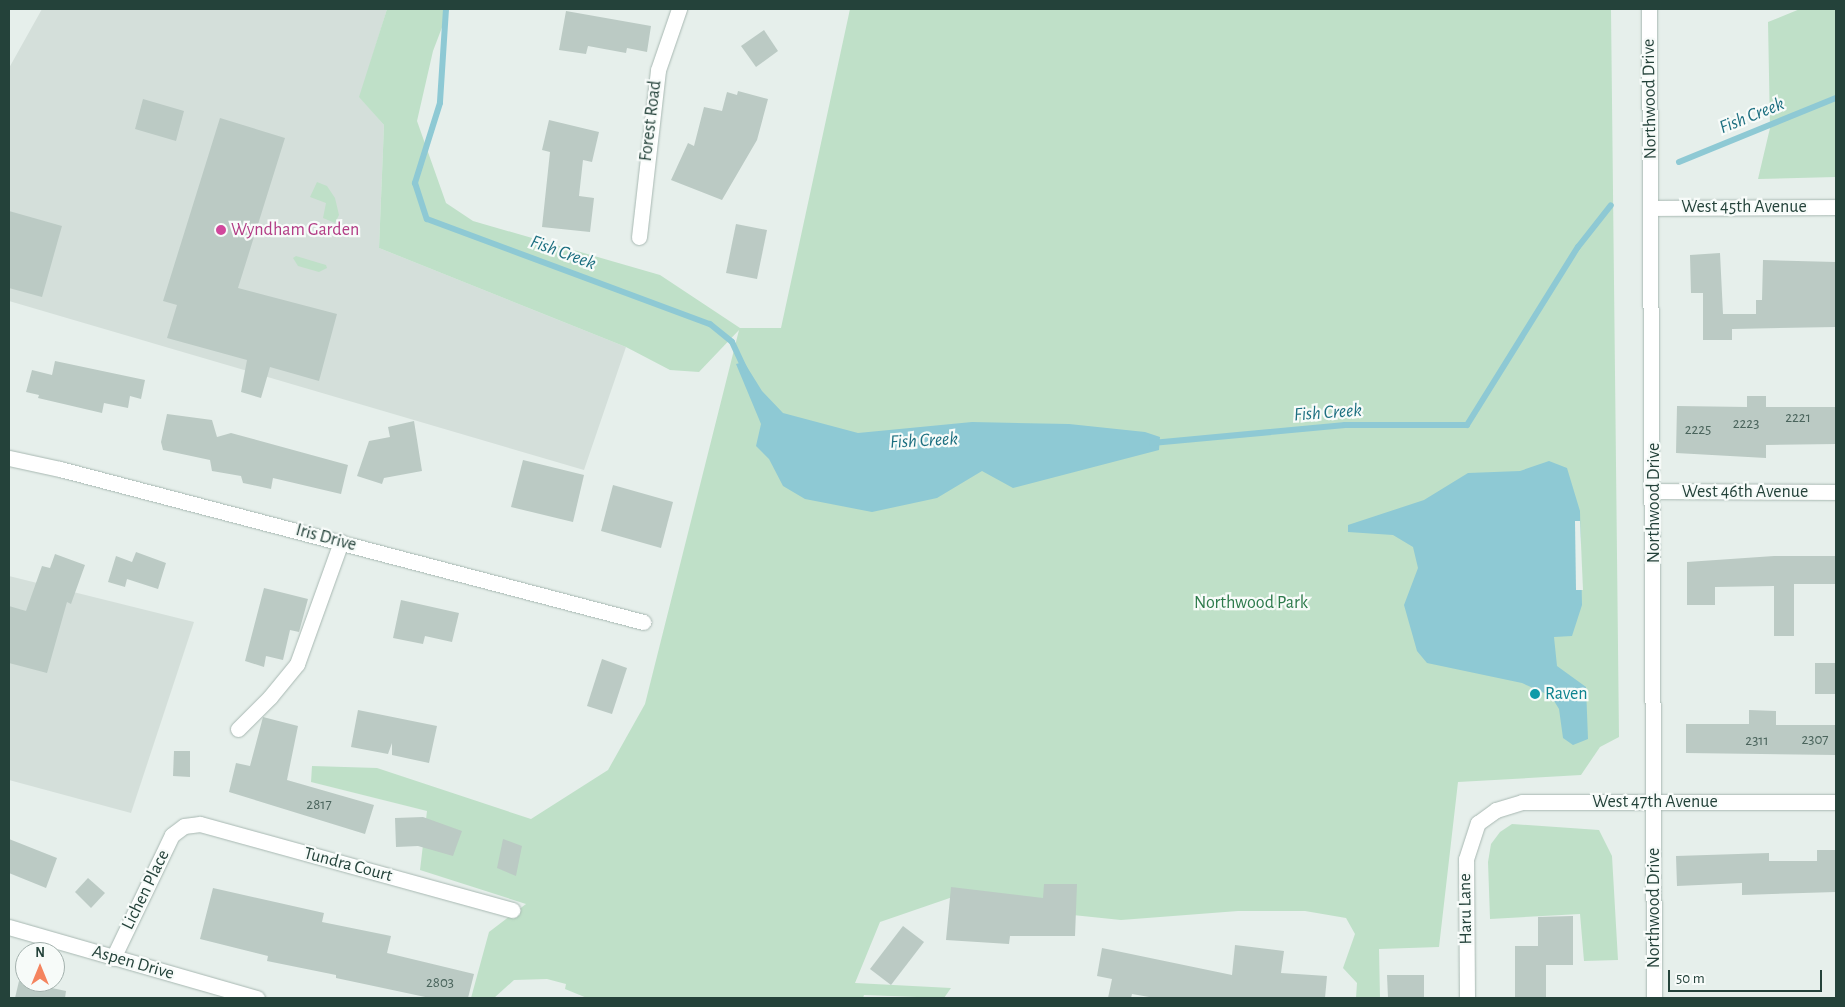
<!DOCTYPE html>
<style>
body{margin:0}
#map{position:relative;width:1845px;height:1007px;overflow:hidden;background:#e6efeb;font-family:"Alegreya Sans",sans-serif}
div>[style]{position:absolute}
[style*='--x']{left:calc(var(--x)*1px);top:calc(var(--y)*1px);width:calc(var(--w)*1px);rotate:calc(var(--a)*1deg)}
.built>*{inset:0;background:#d4dfda}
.green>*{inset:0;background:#bfe0c8}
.water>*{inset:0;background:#8ec9d4}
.pier>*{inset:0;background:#e6efeb}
.stream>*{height:6px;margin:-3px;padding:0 3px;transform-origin:3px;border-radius:3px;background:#8ec9d4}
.building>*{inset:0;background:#bbcac4}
.roads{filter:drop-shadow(0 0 1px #a8b8b2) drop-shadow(0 0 1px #a8b8b2)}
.minor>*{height:15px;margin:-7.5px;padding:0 7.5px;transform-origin:7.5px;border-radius:7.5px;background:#fff}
.dots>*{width:14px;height:14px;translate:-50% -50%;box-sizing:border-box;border:2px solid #f7fbf9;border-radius:50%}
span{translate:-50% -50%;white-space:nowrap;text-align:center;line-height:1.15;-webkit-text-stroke:4.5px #f7fbf9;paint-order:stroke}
.number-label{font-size:15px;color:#4a645c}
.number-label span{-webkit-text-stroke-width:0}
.street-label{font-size:18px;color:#24423a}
.hotel-label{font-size:18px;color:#b23c85}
.left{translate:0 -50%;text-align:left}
.park-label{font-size:18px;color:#2d7a4b}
.culture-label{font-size:18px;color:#0d838f}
.water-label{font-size:19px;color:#1c6f80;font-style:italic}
.frame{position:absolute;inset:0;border:10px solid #24423a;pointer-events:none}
.north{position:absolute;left:15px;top:942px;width:50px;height:50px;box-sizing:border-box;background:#f7fbf9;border:1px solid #a3b1ad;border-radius:50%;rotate:0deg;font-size:14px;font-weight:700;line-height:20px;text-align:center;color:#24423a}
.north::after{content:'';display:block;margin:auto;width:18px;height:22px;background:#f4845f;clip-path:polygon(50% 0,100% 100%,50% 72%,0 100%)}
.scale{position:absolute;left:1668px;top:970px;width:154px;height:22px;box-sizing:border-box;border:2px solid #24423a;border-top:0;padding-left:6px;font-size:15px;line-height:18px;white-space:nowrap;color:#24423a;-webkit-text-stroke:4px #f7fbf9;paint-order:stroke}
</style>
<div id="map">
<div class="built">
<div style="clip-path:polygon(42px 9px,387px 9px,360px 97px,384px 125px,379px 248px,626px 347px,584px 470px,9px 301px,9px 68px)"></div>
<div style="clip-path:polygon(9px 576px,194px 622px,131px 813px,9px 780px)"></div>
</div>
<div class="green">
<div style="clip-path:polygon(387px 9px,449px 9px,433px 51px,417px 121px,446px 203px,473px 221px,660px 275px,740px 328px,781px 328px,850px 9px,1611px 9px,1619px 737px,1600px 747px,1581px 775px,1458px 782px,1439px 947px,1379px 949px,1380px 998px,1356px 998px,1357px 983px,1343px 968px,1355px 934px,1346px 918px,1305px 911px,1238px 911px,1121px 920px,1034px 911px,973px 890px,880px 922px,855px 983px,951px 988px,944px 998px,864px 995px,863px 998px,587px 998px,565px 989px,566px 984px,547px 979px,514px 980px,494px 998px,471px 998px,489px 932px,526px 904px,420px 870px,427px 811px,311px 782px,312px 766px,377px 768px,531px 819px,608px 770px,645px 704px,739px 330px,699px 372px,670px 370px,626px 347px,379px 248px,384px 125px,359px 97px)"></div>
<div style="clip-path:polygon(1800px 9px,1836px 9px,1836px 177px,1758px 179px,1770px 128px,1768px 22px)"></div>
<div style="clip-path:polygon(317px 182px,327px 186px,335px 198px,339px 215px,335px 223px,323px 218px,326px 203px,310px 197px)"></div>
<div style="clip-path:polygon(296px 256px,326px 265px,327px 268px,319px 272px,298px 266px,293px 258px)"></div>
<div style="clip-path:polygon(1512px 824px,1599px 830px,1612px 856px,1618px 960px,1584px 961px,1580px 914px,1490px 919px,1488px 862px,1491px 844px,1500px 832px)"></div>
</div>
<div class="water">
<div style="clip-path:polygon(744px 362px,762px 391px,783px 413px,858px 433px,972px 422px,1069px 424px,1145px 432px,1160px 437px,1159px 450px,1013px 488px,982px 471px,937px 498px,872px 512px,805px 499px,783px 486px,769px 459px,756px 446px,761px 424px,736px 364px)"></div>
<div style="clip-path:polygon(1549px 461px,1567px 468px,1580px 511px,1582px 605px,1572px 636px,1554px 637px,1557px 666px,1586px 687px,1588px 739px,1573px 745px,1563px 738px,1559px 709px,1551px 696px,1522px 683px,1427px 663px,1417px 651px,1404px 605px,1418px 568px,1413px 547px,1393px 535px,1348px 532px,1348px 525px,1424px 500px,1468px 473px,1520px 471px)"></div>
</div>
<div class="pier">
<div style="clip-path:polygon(1575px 521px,1580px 521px,1583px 590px,1576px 590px)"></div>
</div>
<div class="stream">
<div style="--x:446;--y:9;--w:94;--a:93.7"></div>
<div style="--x:440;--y:103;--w:84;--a:107.4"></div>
<div style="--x:415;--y:183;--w:38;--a:72"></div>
<div style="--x:427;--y:219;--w:302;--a:20.4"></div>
<div style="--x:710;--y:324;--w:28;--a:39"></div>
<div style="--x:732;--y:342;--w:31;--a:65"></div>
<div style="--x:1679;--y:162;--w:170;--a:-22.2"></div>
<div style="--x:1152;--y:443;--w:194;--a:-5.3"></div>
<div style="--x:1345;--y:425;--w:122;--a:0"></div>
<div style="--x:1467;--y:425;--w:210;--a:-58.1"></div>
<div style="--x:1578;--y:247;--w:53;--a:-51.8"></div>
</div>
<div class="building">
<div style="clip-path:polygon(566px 11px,651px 26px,647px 52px,627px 48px,626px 53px,588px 46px,586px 54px,559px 50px)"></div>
<div style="clip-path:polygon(764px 30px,778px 51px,756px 67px,741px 46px)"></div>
<div style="clip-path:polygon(738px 91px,768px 99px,757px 140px,722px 200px,671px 180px,688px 143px,694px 146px,704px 107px,722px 111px,727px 92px,737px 95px)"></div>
<div style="clip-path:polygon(143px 99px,184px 111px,176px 141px,135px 129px)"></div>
<div style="clip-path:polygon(220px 118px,285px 138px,238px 288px,337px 314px,319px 381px,270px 367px,261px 398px,241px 392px,247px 360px,167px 338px,177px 305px,163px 301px)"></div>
<div style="clip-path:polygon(549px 120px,599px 132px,592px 162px,583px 160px,579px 196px,594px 198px,590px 232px,542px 227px,550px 152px,542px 150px)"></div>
<div style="clip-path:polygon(9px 211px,62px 226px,42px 297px,9px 288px)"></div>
<div style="clip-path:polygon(736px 224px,767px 230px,757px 279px,726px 273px)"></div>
<div style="clip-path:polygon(1720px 253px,1723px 314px,1756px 314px,1756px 300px,1762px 300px,1763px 260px,1836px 262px,1836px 327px,1732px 329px,1732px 340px,1703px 340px,1703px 293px,1691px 293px,1690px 255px)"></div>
<div style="clip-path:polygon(55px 361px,145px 380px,141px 399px,130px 396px,128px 408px,104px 403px,102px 413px,38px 398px,39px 395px,26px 392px,32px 370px,52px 375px)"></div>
<div style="clip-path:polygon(1747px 396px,1766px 396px,1766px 407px,1836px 407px,1836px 444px,1766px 445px,1766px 458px,1676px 453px,1677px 406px,1747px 407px)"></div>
<div style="clip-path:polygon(167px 414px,212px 420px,217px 437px,231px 433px,348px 465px,341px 494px,273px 478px,271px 489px,243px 483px,241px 476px,212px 471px,210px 460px,163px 450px,161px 442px)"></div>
<div style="clip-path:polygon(414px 421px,422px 471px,384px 478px,382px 484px,357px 476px,369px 441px,390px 437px,388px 427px)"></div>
<div style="clip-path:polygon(523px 460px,584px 475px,573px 522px,511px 507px)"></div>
<div style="clip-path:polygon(613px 485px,673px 502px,661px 548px,601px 531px)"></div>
<div style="clip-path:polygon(136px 552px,166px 563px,158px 589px,127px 579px,125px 587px,108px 582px,116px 556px,132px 562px)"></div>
<div style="clip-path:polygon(55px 554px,85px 565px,71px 604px,67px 602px,47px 673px,9px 663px,9px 606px,26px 611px,42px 566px,50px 568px)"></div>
<div style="clip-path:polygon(1774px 556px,1836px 556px,1836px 584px,1794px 584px,1794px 636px,1774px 636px,1774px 586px,1715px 587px,1715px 605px,1687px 605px,1687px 562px)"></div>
<div style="clip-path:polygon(264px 588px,308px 599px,299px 632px,290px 630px,283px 660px,266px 656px,264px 667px,245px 661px)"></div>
<div style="clip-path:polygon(401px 600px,459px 613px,452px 642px,425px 636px,423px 644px,393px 638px)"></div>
<div style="clip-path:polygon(602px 659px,627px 668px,612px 714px,587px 706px)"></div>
<div style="clip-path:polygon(1815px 663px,1836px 663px,1836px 694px,1815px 694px)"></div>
<div style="clip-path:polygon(358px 710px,437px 726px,429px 763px,392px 755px,392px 743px,388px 754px,351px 747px)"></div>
<div style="clip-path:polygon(1749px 710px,1776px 711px,1776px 725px,1836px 725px,1836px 755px,1686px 753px,1686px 724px,1749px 724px)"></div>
<div style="clip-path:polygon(263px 717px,298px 726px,287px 780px,374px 805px,365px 834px,229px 792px,236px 763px,250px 766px)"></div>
<div style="clip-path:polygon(174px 751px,190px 751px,190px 777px,173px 776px)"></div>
<div style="clip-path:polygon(423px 817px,462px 831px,453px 856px,418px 846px,396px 847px,395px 818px)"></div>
<div style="clip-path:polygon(9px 839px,57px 858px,46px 888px,9px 873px)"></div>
<div style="clip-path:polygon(503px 839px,522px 846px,516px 876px,497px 868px)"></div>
<div style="clip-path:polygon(1817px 850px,1836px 850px,1836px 892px,1742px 895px,1742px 883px,1677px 886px,1676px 856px,1769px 853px,1769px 861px,1817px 861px)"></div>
<div style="clip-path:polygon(88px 878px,105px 893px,91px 908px,75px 892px)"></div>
<div style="clip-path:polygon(1044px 884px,1077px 884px,1075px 936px,1010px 936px,1009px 944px,946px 940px,951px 887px,1043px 898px)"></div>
<div style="clip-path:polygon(213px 888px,324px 913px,322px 922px,391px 936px,387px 953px,474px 974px,468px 998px,430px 998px,336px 978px,336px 975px,267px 961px,268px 956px,200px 939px)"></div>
<div style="clip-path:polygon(1573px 916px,1573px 965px,1546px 965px,1546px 998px,1515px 998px,1515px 946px,1538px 946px,1538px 917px)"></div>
<div style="clip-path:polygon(903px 926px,924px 942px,891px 985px,870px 969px)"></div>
<div style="clip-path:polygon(1235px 945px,1284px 951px,1281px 973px,1327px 976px,1325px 998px,1155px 998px,1132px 994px,1131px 998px,1108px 998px,1112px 979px,1097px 976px,1102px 948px,1232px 975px)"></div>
<div style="clip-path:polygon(1387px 975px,1424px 975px,1424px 998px,1388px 998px)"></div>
<div style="clip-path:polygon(19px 981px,66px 991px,65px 998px,15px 998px)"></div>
</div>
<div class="roads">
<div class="minor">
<div style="--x:1649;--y:9;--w:989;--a:89.71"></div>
<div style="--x:1652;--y:208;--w:184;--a:-0.3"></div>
<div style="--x:639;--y:237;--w:168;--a:-83.5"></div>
<div style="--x:658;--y:70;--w:65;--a:-71"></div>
<div style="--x:9;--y:458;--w:52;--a:12.2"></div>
<div style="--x:60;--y:469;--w:603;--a:14.7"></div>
<div style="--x:1654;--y:491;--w:182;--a:0.3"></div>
<div style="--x:238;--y:729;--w:45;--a:-45"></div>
<div style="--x:270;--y:697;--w:43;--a:-50.7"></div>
<div style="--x:297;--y:664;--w:130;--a:-70.2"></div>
<div style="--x:9;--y:927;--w:258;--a:16"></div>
<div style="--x:113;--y:958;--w:136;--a:-64.4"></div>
<div style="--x:172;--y:835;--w:15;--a:-37"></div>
<div style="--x:184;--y:826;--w:16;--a:-7"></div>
<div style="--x:200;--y:824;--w:324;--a:15.4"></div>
<div style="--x:1467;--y:998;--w:139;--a:-90.4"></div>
<div style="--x:1466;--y:859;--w:38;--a:-72"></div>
<div style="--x:1478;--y:823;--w:22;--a:-36"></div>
<div style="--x:1496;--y:810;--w:27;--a:-17"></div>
<div style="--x:1522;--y:802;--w:314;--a:0"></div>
</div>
</div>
<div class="dots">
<div style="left:221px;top:230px;background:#d1479c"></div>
<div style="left:1535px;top:694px;background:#0f9aa8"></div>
</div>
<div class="number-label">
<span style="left:1798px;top:418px">2221</span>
<span style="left:1746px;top:424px">2223</span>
<span style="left:1698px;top:430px">2225</span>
<span style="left:1815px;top:740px">2307</span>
<span style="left:1757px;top:741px">2311</span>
<span style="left:319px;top:805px">2817</span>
<span style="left:440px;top:983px">2803</span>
</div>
<div class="street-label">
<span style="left:1650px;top:99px;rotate:-91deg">Northwood Drive</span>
<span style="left:651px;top:121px;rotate:-83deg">Forest Road</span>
<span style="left:1744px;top:207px">West 45th Avenue</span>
<span style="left:1745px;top:492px">West 46th Avenue</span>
<span style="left:1654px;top:503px;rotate:-90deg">Northwood Drive</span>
<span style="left:326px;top:538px;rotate:15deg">Iris Drive</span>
<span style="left:1655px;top:802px">West 47th Avenue</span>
<span style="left:348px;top:865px;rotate:15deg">Tundra Court</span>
<span style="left:146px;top:890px;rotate:-64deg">Lichen Place</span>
<span style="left:1654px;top:908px;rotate:-90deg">Northwood Drive</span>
<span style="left:1466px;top:909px;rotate:-91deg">Haru Lane</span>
<span style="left:133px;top:963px;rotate:16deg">Aspen Drive</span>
</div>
<div class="hotel-label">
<span class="left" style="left:231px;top:230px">Wyndham Garden</span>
</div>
<div class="park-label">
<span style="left:1251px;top:603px">Northwood Park</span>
</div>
<div class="culture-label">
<span class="left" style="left:1545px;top:694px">Raven</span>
</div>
<div class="water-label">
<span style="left:1752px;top:116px;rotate:-22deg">Fish Creek</span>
<span style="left:563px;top:253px;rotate:20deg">Fish Creek</span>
<span style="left:1328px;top:413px;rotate:-4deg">Fish Creek</span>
<span style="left:924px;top:441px;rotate:-3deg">Fish Creek</span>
</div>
<div class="frame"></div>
<div class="north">N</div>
<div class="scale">50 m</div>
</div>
